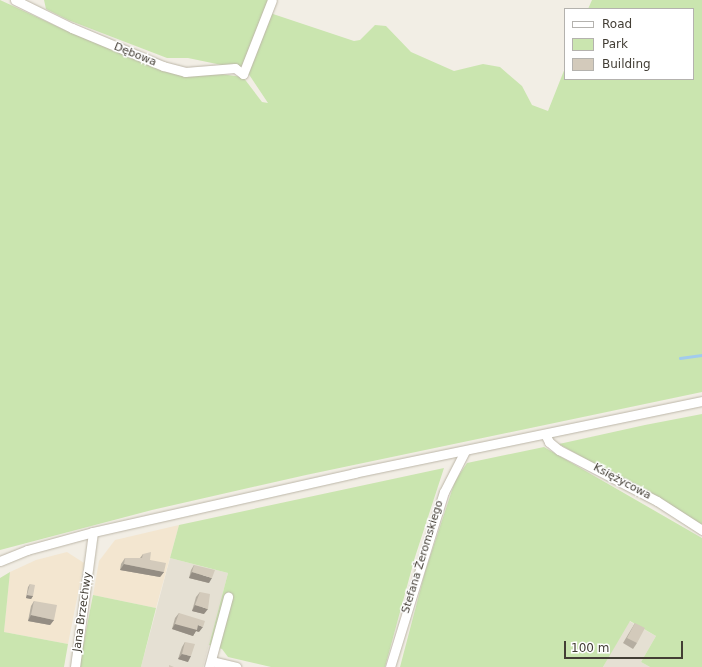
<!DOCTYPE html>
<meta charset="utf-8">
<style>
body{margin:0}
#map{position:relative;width:702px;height:667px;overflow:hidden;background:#f2eee5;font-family:"DejaVu Sans",sans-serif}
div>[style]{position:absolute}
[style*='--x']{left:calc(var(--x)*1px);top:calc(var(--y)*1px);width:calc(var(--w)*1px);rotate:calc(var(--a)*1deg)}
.residential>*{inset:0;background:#e5e0d3}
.commercial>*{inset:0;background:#f3e6d0}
.green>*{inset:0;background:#cae5af}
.stream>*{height:2.5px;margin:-1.25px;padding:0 1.25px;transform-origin:1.25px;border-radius:1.25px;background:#a2cbed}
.roads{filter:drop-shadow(0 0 1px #bcb6a8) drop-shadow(0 0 1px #bcb6a8)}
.minor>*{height:9px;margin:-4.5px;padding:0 4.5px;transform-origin:4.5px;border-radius:4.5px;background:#fff}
.wall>*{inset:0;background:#b5aea1}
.shaded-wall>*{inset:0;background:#948d83}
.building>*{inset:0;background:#d3cabb}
span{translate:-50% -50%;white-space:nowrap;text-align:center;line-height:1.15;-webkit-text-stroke:3px #fff;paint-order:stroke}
.street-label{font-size:11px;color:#433e35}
.legend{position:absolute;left:564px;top:8px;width:130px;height:72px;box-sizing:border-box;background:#fff;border:1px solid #b4b2ae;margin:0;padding:5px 7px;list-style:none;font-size:12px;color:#433e35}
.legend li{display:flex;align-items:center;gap:8px;height:20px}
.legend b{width:20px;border:1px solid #b4b2ae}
.scale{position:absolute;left:564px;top:641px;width:119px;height:18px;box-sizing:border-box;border:2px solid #433e35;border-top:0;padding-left:5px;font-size:12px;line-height:14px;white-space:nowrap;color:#433e35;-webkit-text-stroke:3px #fff;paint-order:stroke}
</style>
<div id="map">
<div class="residential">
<div style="clip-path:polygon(170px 558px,228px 573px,203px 667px,141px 667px)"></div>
<div style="clip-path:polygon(629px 621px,656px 636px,641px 662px,650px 667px,603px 667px)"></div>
</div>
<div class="commercial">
<div style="clip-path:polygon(179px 525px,156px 608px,93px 595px,99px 561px,115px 540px)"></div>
<div style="clip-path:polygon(67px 552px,84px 563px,68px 644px,4px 632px,10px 572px,36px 560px)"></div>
</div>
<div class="green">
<div style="clip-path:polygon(0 0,67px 31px,165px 71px,185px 76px,220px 74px,243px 77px,262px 102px,268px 103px,246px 70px,270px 13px,354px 41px,360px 40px,375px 25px,386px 26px,411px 52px,454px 71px,483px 64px,500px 67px,522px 86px,532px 105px,548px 111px,565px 68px,565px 79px,693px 79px,693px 9px,588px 9px,592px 0,702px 0,702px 392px,306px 475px,152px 510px,0 550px)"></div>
<div style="clip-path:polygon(44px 0,268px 0,241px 69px,188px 58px,167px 58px,68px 20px,46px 9px)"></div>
<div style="clip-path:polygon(702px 414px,702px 525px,559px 444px,645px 425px)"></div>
<div style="clip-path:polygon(544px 447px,702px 538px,702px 667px,650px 667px,641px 662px,656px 636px,630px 621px,603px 667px,400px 667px,425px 572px,455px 481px,467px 463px)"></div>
<div style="clip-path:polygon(444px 468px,415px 557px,385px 667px,271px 667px,228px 657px,222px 649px,209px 645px,228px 573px,170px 558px,179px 525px)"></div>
<div style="clip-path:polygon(10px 572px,4px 632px,68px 644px,64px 667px,0 667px,0 578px)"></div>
<div style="clip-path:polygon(93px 595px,156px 608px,141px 667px,79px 667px)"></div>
</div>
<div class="stream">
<div style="--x:680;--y:358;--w:22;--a:-8"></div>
</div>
<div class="roads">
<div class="minor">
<div style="--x:15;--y:0;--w:64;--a:26.2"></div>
<div style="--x:72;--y:28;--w:99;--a:22.7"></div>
<div style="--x:163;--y:66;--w:23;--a:15"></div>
<div style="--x:185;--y:72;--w:50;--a:-4.6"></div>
<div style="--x:235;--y:68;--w:10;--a:37"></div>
<div style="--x:243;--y:74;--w:79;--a:-68.6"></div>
<div style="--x:545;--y:434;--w:9;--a:63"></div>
<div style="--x:549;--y:442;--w:13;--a:39"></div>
<div style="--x:559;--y:450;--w:110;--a:27.5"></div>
<div style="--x:657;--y:501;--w:54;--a:32.8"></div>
<div style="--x:0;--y:561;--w:29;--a:-22"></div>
<div style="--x:27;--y:550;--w:68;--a:-15.3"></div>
<div style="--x:93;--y:532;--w:268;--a:-12.7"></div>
<div style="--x:354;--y:473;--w:355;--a:-11.7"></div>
<div style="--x:211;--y:661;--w:26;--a:13"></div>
<div style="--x:75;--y:667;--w:136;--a:-82.4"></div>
<div style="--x:209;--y:667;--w:73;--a:-74.8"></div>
<div style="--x:390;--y:667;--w:183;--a:-72.9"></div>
<div style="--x:444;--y:492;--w:46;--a:-62.9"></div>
</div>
</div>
<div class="wall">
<div style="clip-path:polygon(143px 554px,164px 572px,160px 577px,120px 570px,121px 564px,125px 558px,140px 558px)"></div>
<div style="clip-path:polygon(194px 565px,209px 583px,189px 578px,191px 570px)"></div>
<div style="clip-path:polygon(30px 584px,33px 596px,31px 599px,26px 598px,28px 587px)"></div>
<div style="clip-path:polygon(200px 592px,204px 614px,192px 611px,196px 597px)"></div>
<div style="clip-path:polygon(34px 601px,54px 620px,50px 625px,28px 621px,31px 606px)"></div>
<div style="clip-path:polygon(179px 613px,199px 632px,196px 631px,193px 636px,172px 629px,175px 618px)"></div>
<div style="clip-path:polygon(635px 623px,637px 643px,633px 649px,623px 643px)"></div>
<div style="clip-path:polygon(185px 642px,188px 662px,178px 659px,182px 647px)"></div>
</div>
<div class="shaded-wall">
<div style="clip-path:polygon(124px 564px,164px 572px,160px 577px,120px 570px)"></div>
<div style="clip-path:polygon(192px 572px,212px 578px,209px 583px,189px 578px)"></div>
<div style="clip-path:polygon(27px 595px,33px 596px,31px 599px,26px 598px)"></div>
<div style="clip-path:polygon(195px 605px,208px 609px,204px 614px,192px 611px)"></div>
<div style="clip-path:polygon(31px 615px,54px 620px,50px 625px,28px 621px)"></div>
<div style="clip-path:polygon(175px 624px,198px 625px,203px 627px,199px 632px,196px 631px,193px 636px,172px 629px)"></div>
<div style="clip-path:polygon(182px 654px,191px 656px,188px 662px,178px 659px)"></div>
</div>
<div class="building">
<div style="clip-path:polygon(151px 552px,150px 560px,166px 563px,164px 572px,124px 564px,125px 558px,142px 558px,143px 554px)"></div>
<div style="clip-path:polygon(194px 565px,215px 570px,212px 578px,192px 572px)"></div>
<div style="clip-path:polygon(30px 584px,35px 585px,33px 596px,27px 595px)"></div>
<div style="clip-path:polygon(200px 592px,210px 594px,208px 609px,195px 605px)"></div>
<div style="clip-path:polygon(34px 601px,57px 605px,54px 620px,31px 615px)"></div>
<div style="clip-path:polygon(179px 613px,205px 621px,203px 627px,198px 625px,197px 630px,175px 624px)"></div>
<div style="clip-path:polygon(635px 623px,645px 628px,637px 643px,627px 638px)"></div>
<div style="clip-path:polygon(185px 642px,195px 644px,191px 656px,182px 654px)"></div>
<div style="clip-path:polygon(169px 665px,174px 667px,169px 667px)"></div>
</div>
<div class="street-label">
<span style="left:135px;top:55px;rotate:22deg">Dębowa</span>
<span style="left:622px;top:482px;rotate:28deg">Księżycowa</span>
<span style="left:423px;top:557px;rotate:-73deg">Stefana Żeromskiego</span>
<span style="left:83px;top:612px;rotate:-82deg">Jana Brzechwy</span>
</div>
<ul class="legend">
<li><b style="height:5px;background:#fff"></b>Road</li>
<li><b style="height:11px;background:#cae5af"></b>Park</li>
<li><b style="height:11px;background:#d3cabb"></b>Building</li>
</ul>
<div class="scale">100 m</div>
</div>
